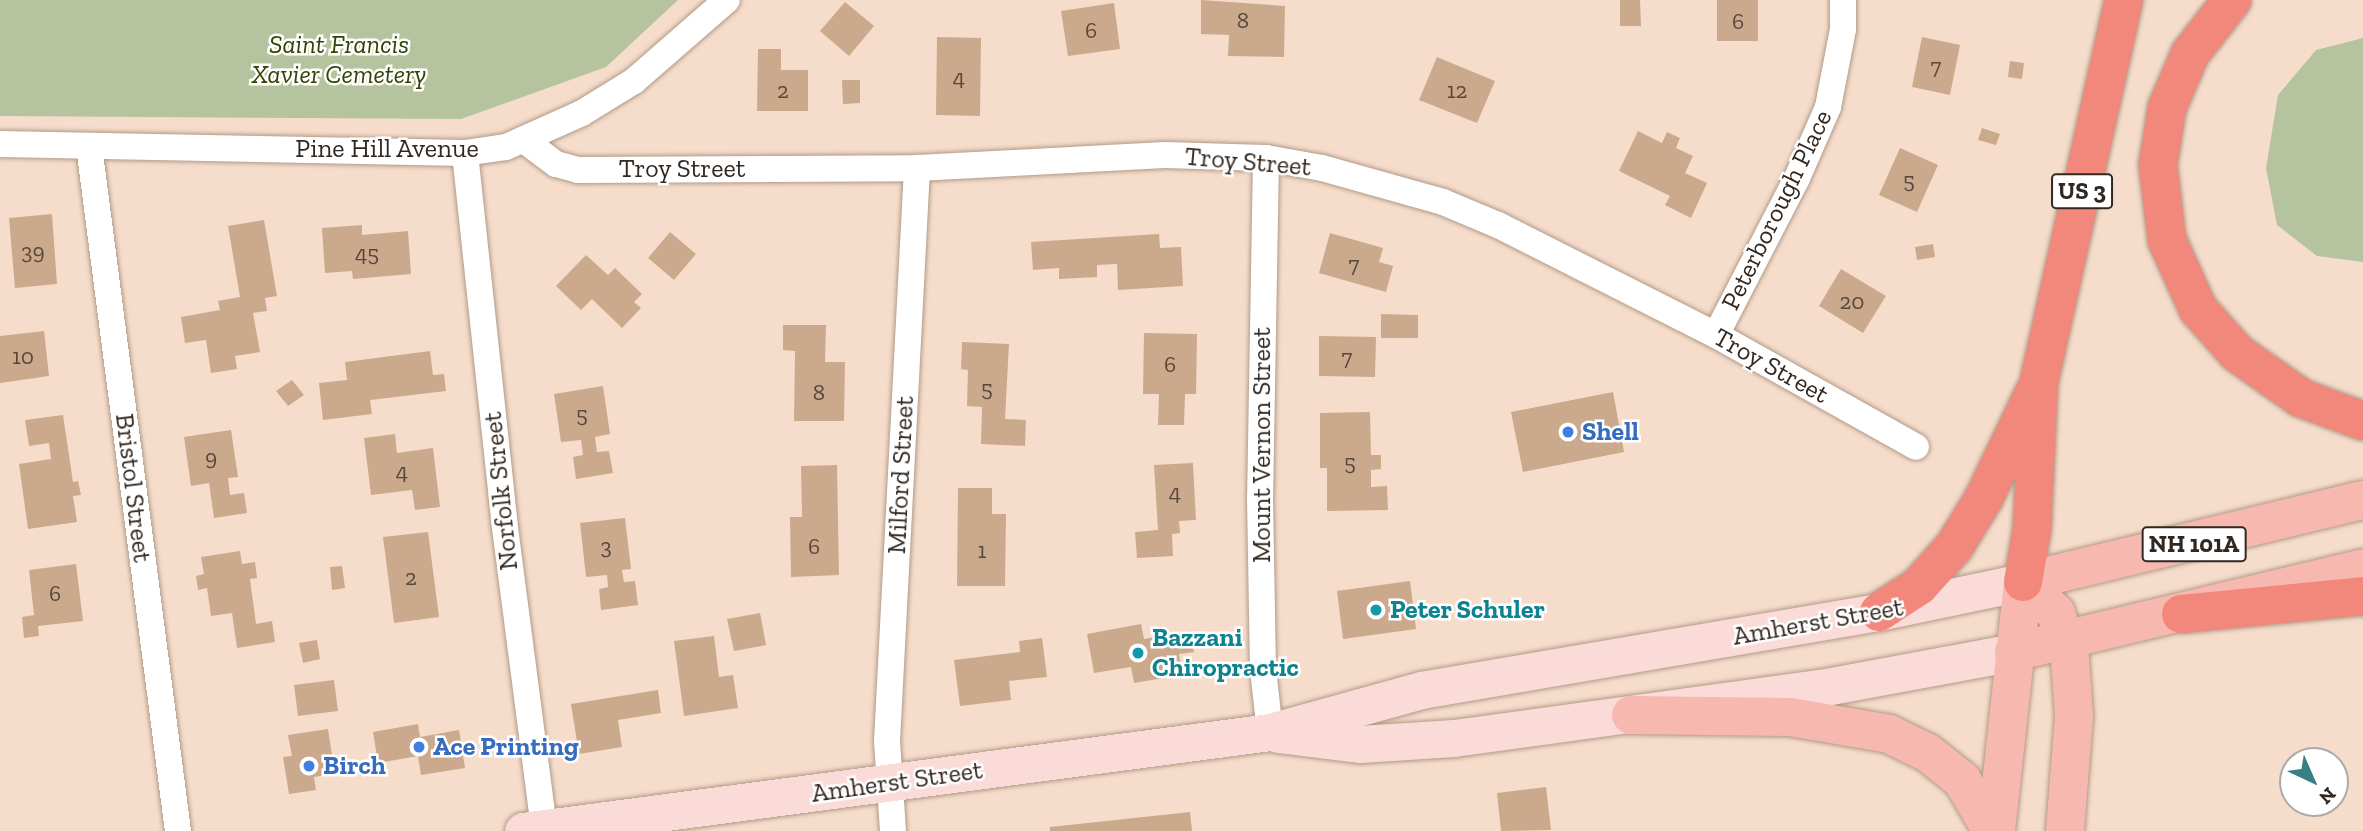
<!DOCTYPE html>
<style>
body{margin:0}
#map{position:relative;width:2363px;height:831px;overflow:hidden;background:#f6ddcb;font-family:"Zilla Slab",serif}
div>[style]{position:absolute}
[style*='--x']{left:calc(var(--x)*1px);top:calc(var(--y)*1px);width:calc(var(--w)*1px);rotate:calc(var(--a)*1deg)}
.green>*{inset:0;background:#b6c39f}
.building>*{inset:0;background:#cba98d}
.roads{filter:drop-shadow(0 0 2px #b19a88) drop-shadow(0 0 2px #b19a88)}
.minor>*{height:26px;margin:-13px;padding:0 13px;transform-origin:13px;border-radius:13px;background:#fff}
.secondary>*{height:37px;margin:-18.5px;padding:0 18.5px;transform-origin:18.5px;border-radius:18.5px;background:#fbdbd8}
.primary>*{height:38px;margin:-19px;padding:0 19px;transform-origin:19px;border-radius:19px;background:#f7b8b0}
.motorway>*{height:38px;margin:-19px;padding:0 19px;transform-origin:19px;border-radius:19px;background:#f2887c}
.dots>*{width:19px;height:19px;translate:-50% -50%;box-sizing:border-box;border:4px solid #fff;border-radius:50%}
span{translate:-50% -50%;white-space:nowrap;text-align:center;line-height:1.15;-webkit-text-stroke:5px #fff;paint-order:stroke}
.number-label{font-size:23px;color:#58483c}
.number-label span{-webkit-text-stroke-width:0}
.shield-label span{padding:2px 5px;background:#fff;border:2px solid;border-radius:5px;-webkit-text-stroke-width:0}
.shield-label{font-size:24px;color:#312821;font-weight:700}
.park-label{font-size:26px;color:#344302;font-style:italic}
.street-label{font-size:26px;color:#312821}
.shop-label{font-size:26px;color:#366cbe;font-weight:700}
.left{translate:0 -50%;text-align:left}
.culture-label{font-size:26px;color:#0d838f;font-weight:700}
.north{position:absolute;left:2279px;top:747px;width:70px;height:70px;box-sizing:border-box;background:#fff;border:2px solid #ada9a6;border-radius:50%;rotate:136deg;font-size:19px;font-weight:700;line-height:28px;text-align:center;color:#312821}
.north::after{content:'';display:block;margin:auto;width:24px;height:32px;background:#378083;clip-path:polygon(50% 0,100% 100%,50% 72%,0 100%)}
</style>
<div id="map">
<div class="green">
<div style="clip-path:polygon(0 0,678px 0,606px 67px,461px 119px,0 116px)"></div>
<div style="clip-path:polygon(2363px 38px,2363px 262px,2317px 256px,2277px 225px,2266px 168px,2278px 95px,2316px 50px)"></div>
</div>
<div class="building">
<div style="clip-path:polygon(1201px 0,1285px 6px,1284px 57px,1228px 56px,1229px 35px,1201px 34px)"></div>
<div style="clip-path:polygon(1620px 0,1640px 0,1641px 26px,1620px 26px)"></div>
<div style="clip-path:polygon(1717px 0,1758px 0,1758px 41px,1717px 41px)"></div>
<div style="clip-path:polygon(845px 2px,874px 26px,849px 56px,820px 31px)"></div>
<div style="clip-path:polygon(1114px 3px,1120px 49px,1068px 56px,1061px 11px)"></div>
<div style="clip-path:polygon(937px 37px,981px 38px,980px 116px,936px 115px)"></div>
<div style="clip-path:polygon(1922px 37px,1960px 45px,1950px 95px,1912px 87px)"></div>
<div style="clip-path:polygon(758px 49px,781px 49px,781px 70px,808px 70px,808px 111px,757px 111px)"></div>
<div style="clip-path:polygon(1437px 57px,1495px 81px,1477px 123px,1419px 100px)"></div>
<div style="clip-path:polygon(2010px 61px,2024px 63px,2022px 79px,2008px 77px)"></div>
<div style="clip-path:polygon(842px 80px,860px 80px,860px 103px,843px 104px)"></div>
<div style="clip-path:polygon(1982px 128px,2000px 134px,1996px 145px,1978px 140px)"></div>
<div style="clip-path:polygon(1638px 131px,1662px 143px,1667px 132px,1680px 138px,1676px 148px,1693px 156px,1685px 173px,1707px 183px,1691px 218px,1665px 205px,1670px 196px,1619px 171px)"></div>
<div style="clip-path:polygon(1900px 148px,1938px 165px,1917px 212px,1879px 195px)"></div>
<div style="clip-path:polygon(52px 214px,57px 284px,15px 288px,9px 218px)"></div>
<div style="clip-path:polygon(264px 220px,277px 296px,265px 298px,267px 311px,253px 313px,260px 352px,235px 356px,237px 369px,211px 373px,206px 340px,185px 343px,181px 317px,220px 310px,218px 301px,240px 297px,228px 226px)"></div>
<div style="clip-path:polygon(362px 225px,362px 235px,408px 231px,411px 274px,353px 279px,352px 271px,325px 273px,322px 228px)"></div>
<div style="clip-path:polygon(670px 232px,696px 254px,674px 280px,648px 258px)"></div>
<div style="clip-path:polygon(1330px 233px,1383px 248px,1379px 262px,1393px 266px,1386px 292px,1319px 273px)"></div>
<div style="clip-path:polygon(1159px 234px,1160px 248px,1181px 247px,1183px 286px,1118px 290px,1117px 264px,1097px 265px,1097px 277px,1059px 279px,1059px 268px,1033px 270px,1031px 242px)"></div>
<div style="clip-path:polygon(1933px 244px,1935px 257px,1917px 260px,1915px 247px)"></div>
<div style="clip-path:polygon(586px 255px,608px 275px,615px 268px,642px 294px,634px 302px,641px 308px,622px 328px,592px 299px,581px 310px,556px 286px)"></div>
<div style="clip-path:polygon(1841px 269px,1886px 296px,1863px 333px,1819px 306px)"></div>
<div style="clip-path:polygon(1381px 314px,1418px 315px,1418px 338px,1381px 338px)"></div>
<div style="clip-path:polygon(783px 325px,826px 325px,825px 362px,845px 362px,844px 421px,794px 421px,795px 351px,783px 350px)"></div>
<div style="clip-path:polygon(44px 331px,49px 376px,0 383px,0 336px)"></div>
<div style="clip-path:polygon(1144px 333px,1197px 334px,1196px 394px,1185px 394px,1184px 425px,1158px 425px,1159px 394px,1143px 394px)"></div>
<div style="clip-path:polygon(1319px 336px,1376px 337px,1375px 377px,1319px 376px)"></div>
<div style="clip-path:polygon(962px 342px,1009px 344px,1005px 419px,1026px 420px,1025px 446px,981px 444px,982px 407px,967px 406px,968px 370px,961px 369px)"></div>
<div style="clip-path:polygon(430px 351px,433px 375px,444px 374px,446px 391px,370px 400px,372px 414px,323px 420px,319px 383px,347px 380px,345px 362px)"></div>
<div style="clip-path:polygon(292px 380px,304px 395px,288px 406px,276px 391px)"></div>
<div style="clip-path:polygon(603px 386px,610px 434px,595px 437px,597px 452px,609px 451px,613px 473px,576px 479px,573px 457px,583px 455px,581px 440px,561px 442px,554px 394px)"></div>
<div style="clip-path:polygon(1613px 392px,1624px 452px,1523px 472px,1511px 412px)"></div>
<div style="clip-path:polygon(1370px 412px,1371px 455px,1381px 455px,1381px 469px,1371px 470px,1371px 487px,1387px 486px,1388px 510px,1327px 511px,1327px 468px,1320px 468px,1320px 413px)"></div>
<div style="clip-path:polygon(63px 415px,73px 482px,78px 481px,81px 495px,73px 496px,77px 522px,28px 529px,19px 464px,51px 459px,49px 443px,29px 446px,25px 420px)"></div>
<div style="clip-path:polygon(231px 430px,238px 477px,228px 478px,230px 495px,244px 493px,247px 513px,214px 518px,209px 483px,191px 486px,184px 437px)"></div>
<div style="clip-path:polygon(395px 434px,397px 453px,433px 448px,440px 507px,415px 510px,412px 490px,371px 495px,364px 438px)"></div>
<div style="clip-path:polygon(1193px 463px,1196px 520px,1179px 521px,1180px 533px,1172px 534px,1173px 556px,1137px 558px,1135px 532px,1158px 530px,1154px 465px)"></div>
<div style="clip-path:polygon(837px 465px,839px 575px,791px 577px,790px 517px,802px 517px,801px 466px)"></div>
<div style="clip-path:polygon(958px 488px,992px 488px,992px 514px,1006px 514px,1005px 586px,957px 586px)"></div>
<div style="clip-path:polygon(625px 518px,631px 569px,622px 570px,624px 582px,635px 581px,638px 605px,601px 610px,599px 589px,608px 587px,607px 575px,586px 577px,580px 523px)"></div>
<div style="clip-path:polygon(428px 532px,439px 617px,394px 623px,383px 537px)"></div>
<div style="clip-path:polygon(240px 551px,242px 564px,255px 562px,257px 578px,250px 579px,256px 624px,272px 621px,275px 642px,237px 648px,232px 613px,211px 616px,207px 588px,198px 590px,196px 576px,204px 574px,201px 557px)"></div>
<div style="clip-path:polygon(76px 564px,83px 621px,38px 626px,39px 636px,24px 638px,22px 617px,34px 615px,29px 570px)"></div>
<div style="clip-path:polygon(342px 566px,345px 588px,332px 590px,330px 567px)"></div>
<div style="clip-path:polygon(1410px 581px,1416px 629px,1343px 639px,1337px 591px)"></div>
<div style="clip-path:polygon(760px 613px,766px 645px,734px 651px,727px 619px)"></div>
<div style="clip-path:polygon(1141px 624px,1144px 639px,1191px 631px,1194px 652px,1179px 654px,1182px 675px,1134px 683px,1131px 667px,1094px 673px,1087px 634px)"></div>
<div style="clip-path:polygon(714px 636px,719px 677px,733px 675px,738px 708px,684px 716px,674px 641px)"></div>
<div style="clip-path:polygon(1042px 638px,1047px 677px,1009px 681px,1011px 700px,960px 706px,954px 660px,1020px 652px,1019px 641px)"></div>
<div style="clip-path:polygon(317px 640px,320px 659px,303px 663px,299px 643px)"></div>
<div style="clip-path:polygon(334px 680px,338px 711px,298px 716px,294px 685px)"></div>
<div style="clip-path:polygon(658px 690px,661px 713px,618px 720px,622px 747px,579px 754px,571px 704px)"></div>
<div style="clip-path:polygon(418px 724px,420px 737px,459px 730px,465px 768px,421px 775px,418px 756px,378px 763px,373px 732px)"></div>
<div style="clip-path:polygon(328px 729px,335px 774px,314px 777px,316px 790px,289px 794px,283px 757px,292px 756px,288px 735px)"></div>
<div style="clip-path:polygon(1546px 787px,1551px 830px,1501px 831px,1497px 793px)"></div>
<div style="clip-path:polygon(1190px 812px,1192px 831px,1050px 831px,1050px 827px)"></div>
</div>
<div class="roads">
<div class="minor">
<div style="--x:524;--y:140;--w:40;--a:37"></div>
<div style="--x:556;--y:164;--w:23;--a:15"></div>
<div style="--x:578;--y:170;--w:339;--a:-0.3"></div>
<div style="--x:917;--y:168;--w:248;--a:-3"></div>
<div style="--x:1165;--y:155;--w:101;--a:1.7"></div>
<div style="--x:1266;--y:158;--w:57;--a:10.1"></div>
<div style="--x:1322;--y:168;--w:126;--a:15.7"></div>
<div style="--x:1443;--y:202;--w:60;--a:22.7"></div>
<div style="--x:1498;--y:225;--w:244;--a:26.8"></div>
<div style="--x:1716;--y:335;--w:229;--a:29.2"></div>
<div style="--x:0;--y:144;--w:465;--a:1.1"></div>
<div style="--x:465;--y:153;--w:41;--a:-8.3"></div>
<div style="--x:506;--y:147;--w:83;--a:-24.1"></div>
<div style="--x:582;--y:113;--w:61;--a:-31.6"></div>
<div style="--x:634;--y:81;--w:123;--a:-41.1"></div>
<div style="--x:89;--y:146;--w:691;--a:82.6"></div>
<div style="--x:465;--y:153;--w:369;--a:83.9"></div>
<div style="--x:504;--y:520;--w:311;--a:82.6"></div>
<div style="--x:1266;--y:158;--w:340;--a:91"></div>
<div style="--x:1260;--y:498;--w:171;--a:89"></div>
<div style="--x:1263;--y:669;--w:63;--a:83.7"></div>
<div style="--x:1716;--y:335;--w:177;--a:-62.7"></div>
<div style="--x:1797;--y:178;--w:77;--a:-66.4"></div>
<div style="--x:1828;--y:107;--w:79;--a:-79.1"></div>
<div style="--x:1843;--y:29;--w:29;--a:-90"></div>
<div style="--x:893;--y:831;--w:90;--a:-93.8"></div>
<div style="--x:887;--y:741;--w:574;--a:-87"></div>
</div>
<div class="secondary">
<div style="--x:1278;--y:734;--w:83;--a:7"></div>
<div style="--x:1360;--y:744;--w:94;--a:-3.7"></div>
<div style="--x:1454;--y:738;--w:369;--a:-7.8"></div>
<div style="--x:1820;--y:688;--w:197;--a:-10.5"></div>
<div style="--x:523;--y:831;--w:754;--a:-7.55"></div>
<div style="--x:1270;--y:732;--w:157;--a:-15.5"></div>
<div style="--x:1421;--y:690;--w:465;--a:-9.7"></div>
<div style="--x:1879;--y:612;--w:147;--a:-11.8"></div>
</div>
<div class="primary">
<div style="--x:2023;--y:582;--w:350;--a:-13.6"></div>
<div style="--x:2023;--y:582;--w:45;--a:43.2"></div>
<div style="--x:2056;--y:613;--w:48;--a:73.1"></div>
<div style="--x:2070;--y:659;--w:57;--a:86"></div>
<div style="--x:2074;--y:716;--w:115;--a:94.5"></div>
<div style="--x:2014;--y:652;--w:359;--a:-13.5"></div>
<div style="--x:1631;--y:715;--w:159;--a:0.7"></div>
<div style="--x:1790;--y:717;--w:100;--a:9.7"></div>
<div style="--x:1889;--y:734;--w:43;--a:26"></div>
<div style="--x:1928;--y:753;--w:43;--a:38.5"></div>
<div style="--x:1962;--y:780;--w:59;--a:59.5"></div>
<div style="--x:1996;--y:831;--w:250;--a:-83.8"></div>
</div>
<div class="motorway">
<div style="--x:2232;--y:0;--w:68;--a:127.9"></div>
<div style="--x:2190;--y:54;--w:59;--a:113.1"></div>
<div style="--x:2167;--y:108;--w:58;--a:99"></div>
<div style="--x:2158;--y:165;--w:76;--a:83.2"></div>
<div style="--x:2167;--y:240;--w:76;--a:65.8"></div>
<div style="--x:2198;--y:309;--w:59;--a:48.4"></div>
<div style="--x:2237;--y:353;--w:78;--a:35.1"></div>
<div style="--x:2301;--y:398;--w:66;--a:20.4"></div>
<div style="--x:2023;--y:582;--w:54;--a:-80.4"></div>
<div style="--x:2032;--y:529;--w:147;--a:-87.3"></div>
<div style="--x:2039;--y:382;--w:391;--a:-77.5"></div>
<div style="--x:1879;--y:612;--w:48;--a:-33"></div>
<div style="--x:1919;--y:586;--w:52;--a:-48.1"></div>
<div style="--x:1954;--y:547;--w:57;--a:-58.5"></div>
<div style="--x:1984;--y:498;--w:116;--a:-64.5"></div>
<div style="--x:2181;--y:614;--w:183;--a:-5.6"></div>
</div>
</div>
<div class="dots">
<div style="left:1568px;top:432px;background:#3f7fe0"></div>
<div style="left:1376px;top:610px;background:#0f9aa8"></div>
<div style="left:1138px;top:653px;background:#0f9aa8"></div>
<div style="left:419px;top:747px;background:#3f7fe0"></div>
<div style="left:309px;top:766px;background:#3f7fe0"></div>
</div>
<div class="number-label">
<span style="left:1243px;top:20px">8</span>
<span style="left:1738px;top:21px">6</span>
<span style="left:1091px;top:30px">6</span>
<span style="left:1936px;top:66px">7</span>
<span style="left:959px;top:77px">4</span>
<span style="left:783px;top:90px">2</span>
<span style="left:1457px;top:90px">12</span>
<span style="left:1909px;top:180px">5</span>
<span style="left:33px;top:251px">39</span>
<span style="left:367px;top:253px">45</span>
<span style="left:1354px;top:264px">7</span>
<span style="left:1852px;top:301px">20</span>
<span style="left:23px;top:356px">10</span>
<span style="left:1347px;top:357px">7</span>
<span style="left:1170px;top:364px">6</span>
<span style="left:987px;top:388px">5</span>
<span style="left:819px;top:392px">8</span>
<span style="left:582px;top:414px">5</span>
<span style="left:211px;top:457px">9</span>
<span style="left:1350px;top:462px">5</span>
<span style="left:402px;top:471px">4</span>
<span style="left:1175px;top:492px">4</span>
<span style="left:606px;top:546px">3</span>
<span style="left:814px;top:546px">6</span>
<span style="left:982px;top:550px">1</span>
<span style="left:411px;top:577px">2</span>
<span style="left:55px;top:593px">6</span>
</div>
<div class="shield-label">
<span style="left:2082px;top:191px">US 3</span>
<span style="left:2194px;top:544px">NH 101A</span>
</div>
<div class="park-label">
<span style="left:339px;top:60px">Saint Francis<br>Xavier Cemetery</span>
</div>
<div class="street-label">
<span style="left:387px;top:149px">Pine Hill Avenue</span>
<span style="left:1248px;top:162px;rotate:5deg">Troy Street</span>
<span style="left:682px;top:169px">Troy Street</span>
<span style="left:1777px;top:210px;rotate:-64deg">Peterborough Place</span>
<span style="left:1771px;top:366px;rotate:29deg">Troy Street</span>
<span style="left:1262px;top:445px;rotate:-90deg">Mount Vernon Street</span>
<span style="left:901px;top:475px;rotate:-87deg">Milford Street</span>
<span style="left:133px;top:488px;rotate:83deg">Bristol Street</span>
<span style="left:501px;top:491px;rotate:-96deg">Norfolk Street</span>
<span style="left:1818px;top:622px;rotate:-10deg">Amherst Street</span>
<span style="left:897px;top:782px;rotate:-8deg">Amherst Street</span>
</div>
<div class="shop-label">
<span class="left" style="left:1582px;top:432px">Shell</span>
<span class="left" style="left:433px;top:747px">Ace Printing</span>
<span class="left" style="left:323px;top:766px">Birch</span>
</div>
<div class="culture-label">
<span class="left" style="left:1390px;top:610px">Peter Schuler</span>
<span class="left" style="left:1152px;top:653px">Bazzani<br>Chiropractic</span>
</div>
<div class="north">N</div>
</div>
